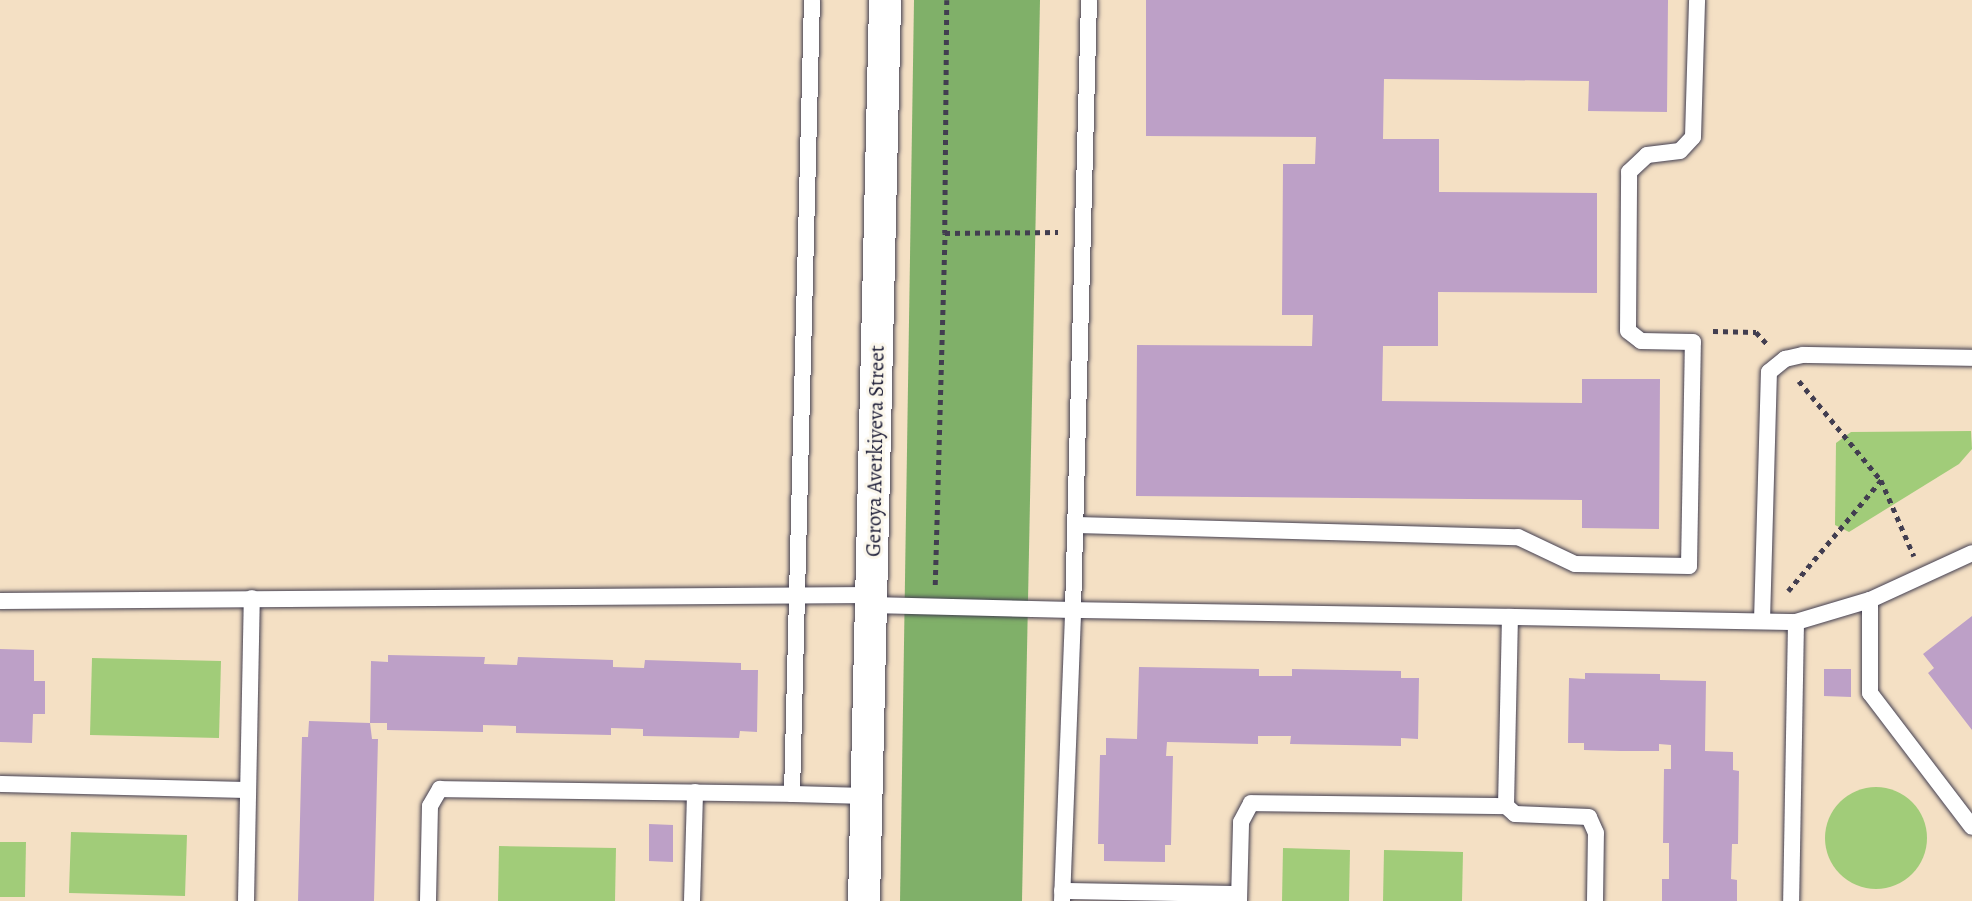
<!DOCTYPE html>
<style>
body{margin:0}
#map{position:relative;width:1972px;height:901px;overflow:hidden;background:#f4e0c4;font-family:Alegreya,serif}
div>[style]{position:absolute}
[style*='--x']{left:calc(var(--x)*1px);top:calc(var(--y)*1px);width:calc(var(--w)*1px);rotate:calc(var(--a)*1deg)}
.green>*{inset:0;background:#a1cc79}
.round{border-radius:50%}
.forest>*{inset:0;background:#80b069}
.building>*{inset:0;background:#bda0c7}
.path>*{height:4.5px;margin-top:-2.25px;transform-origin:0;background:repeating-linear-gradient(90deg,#423e50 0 5px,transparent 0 10px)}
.roads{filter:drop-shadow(0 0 2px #423e50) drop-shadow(0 0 2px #423e50)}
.service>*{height:16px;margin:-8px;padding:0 8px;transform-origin:8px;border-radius:8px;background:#fff}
.minor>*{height:32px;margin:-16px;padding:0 16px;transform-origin:16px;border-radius:16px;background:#fff}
span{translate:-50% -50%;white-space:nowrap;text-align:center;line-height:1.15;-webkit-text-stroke:6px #fbf7ec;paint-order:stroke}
.street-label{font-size:21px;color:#22223b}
</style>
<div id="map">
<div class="green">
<div style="clip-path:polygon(1851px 432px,1971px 431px,1972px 449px,1959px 464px,1849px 532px,1835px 525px,1836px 443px)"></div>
<div style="clip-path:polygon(92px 658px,221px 661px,219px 738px,90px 735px)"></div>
<div class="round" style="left:1825px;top:787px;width:102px;height:102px"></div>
<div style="clip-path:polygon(71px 832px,187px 835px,185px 896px,69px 893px)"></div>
<div style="clip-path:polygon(0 842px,26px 842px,25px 897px,0 897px)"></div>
<div style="clip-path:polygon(499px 846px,616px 848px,615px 901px,498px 901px)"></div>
<div style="clip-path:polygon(1283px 848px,1350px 850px,1349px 901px,1282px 901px)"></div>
<div style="clip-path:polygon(1384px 850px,1463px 852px,1462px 901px,1383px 901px)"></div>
</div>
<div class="forest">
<div style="clip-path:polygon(914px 0,1040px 0,1022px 901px,900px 901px)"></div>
</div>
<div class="building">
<div style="clip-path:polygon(1146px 0,1668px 0,1667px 112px,1588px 111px,1589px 81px,1384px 79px,1383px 139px,1439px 139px,1439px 192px,1597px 193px,1597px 293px,1438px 292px,1438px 346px,1383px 346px,1382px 401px,1582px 403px,1582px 379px,1660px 379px,1659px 529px,1582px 528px,1582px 500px,1136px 496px,1137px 345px,1312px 346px,1313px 315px,1282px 315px,1283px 164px,1315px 164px,1316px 137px,1146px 136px)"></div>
<div style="clip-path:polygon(1972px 616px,1972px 730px,1928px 673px,1934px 668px,1923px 654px)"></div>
<div style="clip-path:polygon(0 649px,34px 650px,34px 681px,45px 681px,45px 714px,33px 714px,32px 743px,0 742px)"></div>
<div style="clip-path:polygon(388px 655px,485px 657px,484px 664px,517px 665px,518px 657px,613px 660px,613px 667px,644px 668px,645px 660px,741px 663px,741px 670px,758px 670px,757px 732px,740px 731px,739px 738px,643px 736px,643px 729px,611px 728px,611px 735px,516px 733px,516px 726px,483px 725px,483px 732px,387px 730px,387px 723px,370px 723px,372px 739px,378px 739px,374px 901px,298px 901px,302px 737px,308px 737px,309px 721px,370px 723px,371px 661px,388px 662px)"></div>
<div style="clip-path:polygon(1139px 667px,1259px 669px,1259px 676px,1292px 676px,1292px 669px,1401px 671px,1401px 678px,1419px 678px,1418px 739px,1401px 738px,1401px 746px,1290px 744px,1291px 736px,1258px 736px,1258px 744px,1167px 742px,1166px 756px,1173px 756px,1171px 845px,1165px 845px,1165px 862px,1104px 861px,1104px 844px,1098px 844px,1100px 755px,1106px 755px,1106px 738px,1137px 739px)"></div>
<div style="clip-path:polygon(1824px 669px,1851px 669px,1851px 697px,1824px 696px)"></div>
<div style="clip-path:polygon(1585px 673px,1660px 674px,1660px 680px,1706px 681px,1705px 751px,1733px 752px,1733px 770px,1739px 771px,1738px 844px,1732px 844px,1731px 879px,1737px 880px,1737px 901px,1662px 901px,1662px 879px,1669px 879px,1669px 843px,1663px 843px,1664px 769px,1671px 769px,1671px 745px,1659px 744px,1659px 751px,1621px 751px,1584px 750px,1584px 743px,1568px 743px,1569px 678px,1585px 679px)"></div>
<div style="clip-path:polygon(649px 824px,673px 825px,673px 862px,649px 861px)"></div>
</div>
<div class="path">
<div style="--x:947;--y:0;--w:233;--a:90.5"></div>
<div style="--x:945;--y:233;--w:113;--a:-0.5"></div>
<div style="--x:1713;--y:331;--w:43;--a:1.3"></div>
<div style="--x:1756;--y:332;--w:18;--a:47"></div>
<div style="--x:1799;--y:381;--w:129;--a:50.4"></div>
<div style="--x:1881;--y:480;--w:83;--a:66.5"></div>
<div style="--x:935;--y:585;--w:352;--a:-88.4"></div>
<div style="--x:1788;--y:591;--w:145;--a:-50"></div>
</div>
<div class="roads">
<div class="service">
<div style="--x:1076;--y:525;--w:442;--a:1.6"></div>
<div style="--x:1518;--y:537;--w:63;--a:25.3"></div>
<div style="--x:1575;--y:564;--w:114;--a:1"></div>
<div style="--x:1689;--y:566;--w:224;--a:-89"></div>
<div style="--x:1693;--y:342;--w:52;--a:-178.9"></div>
<div style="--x:1641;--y:341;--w:16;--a:-142"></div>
<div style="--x:1628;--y:331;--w:159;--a:-89.6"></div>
<div style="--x:1629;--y:172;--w:25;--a:-43"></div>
<div style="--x:1647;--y:155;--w:33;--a:-7"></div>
<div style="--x:1680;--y:151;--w:19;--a:-47"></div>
<div style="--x:1693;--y:137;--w:137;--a:-88.3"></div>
<div style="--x:1870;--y:600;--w:93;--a:90"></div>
<div style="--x:1870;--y:693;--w:168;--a:52.7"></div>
<div style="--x:0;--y:601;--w:871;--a:-0.39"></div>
<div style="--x:871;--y:605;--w:202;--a:1.4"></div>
<div style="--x:1073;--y:610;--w:610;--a:-88.5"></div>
<div style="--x:1762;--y:621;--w:249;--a:-88.4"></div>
<div style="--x:1769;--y:372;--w:21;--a:-39"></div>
<div style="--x:1785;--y:359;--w:18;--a:-13"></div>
<div style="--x:1803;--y:355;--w:169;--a:1"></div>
<div style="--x:1796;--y:622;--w:77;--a:-16.6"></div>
<div style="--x:1870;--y:600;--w:112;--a:-24.7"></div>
<div style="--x:0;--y:784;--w:248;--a:1.4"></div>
<div style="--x:792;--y:794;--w:75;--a:1.5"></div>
<div style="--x:1062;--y:891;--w:177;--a:1"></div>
<div style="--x:246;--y:901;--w:303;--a:-88.9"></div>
<div style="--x:428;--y:901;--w:95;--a:-88.8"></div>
<div style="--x:430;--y:806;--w:20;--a:-60"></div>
<div style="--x:440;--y:789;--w:352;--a:0.8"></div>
<div style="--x:792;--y:794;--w:794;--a:-88.56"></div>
<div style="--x:692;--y:901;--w:109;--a:-88.4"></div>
<div style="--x:1062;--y:901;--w:291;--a:-87.8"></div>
<div style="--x:1073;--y:610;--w:437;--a:0.9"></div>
<div style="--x:1239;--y:901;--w:79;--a:-88.5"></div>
<div style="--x:1241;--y:822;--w:21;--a:-62"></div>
<div style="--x:1251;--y:803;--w:255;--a:0.7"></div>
<div style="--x:1595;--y:901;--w:68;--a:-89.2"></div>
<div style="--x:1596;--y:833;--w:17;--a:-114"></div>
<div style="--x:1589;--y:817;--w:74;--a:-177.7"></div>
<div style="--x:1515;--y:814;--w:12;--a:-138"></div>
<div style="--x:1506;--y:806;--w:189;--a:-88.8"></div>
<div style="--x:1510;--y:617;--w:286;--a:1"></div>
<div style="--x:1796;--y:622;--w:279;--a:91"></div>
</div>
<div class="minor">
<div style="--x:864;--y:901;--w:901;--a:-88.66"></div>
</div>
</div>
<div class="street-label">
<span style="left:875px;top:451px;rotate:-89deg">Geroya Averkiyeva Street</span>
</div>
</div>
